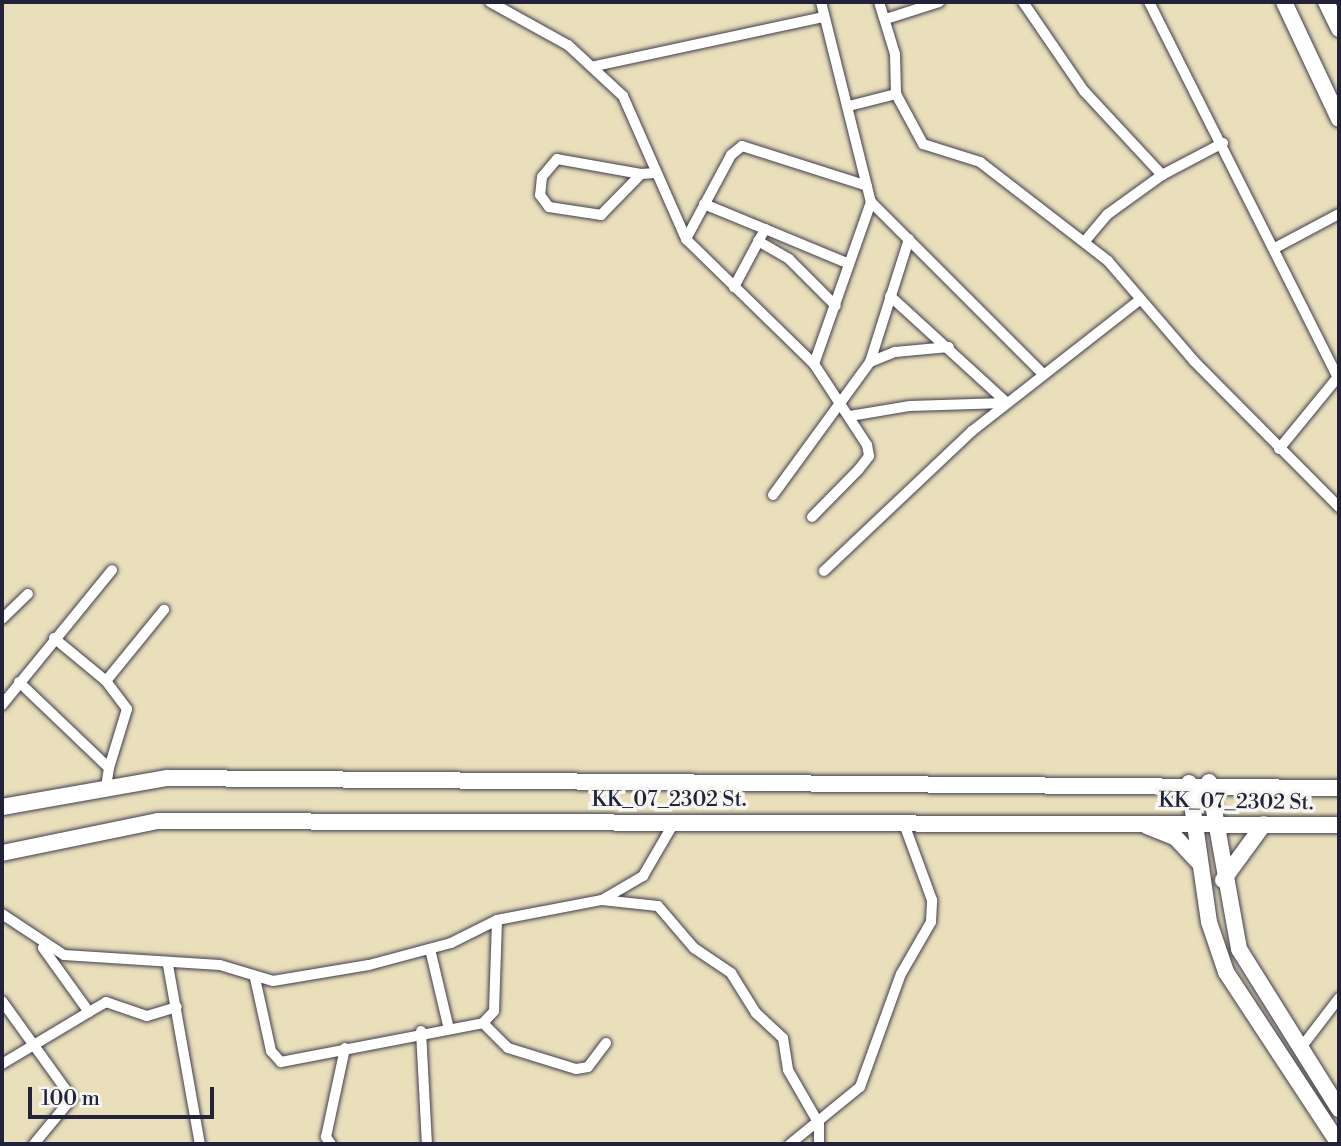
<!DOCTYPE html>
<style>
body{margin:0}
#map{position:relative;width:1341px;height:1146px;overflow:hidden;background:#e9dfbb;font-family:"Libre Bodoni",serif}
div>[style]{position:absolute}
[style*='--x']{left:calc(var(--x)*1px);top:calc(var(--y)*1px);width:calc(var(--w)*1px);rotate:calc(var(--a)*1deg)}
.roads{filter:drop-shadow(0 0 2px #403e4e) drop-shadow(0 0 2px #403e4e)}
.street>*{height:10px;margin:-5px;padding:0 5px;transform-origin:5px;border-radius:5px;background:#fff}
.primary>*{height:16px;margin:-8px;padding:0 8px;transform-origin:8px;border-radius:8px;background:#fff}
span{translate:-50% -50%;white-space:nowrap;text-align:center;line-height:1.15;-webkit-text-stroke:7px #f6f6f2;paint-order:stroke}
.street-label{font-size:21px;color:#22223b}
.frame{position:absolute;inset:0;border:4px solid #22223b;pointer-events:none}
.scale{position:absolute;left:28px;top:1087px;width:186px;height:32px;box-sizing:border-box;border:4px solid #22223b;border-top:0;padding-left:9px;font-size:21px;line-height:24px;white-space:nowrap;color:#22223b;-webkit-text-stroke:5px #f6f6f2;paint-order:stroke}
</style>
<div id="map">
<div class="roads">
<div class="street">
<div style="--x:490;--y:2;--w:89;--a:28.9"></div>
<div style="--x:568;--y:45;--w:75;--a:42.8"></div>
<div style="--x:623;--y:96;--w:156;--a:66.2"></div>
<div style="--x:821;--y:2;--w:206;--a:76"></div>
<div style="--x:871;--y:202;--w:242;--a:45"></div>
<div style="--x:879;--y:2;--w:54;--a:72.9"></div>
<div style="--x:895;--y:54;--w:40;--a:88.6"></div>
<div style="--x:896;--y:94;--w:57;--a:61.6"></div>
<div style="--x:923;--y:144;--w:60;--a:17.5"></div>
<div style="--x:980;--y:162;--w:162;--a:37.7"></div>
<div style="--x:1108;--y:261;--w:132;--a:49.3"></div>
<div style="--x:1194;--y:361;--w:206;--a:45.2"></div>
<div style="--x:1023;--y:2;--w:108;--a:55.6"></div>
<div style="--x:1084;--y:91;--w:115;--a:47.1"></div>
<div style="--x:1162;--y:175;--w:69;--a:-27.7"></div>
<div style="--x:1149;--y:2;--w:422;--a:63.3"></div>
<div style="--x:886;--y:19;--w:56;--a:-17.8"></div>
<div style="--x:595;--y:66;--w:234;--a:-12.1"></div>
<div style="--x:849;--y:106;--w:49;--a:-14.3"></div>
<div style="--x:641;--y:174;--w:85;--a:-169.9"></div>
<div style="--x:557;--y:159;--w:23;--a:130"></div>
<div style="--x:542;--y:177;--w:18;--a:96"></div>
<div style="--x:540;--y:195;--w:15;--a:53"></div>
<div style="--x:549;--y:207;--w:53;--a:8.7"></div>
<div style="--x:601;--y:215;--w:57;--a:-45.7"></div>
<div style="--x:641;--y:174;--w:14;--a:-4"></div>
<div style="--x:704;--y:204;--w:66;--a:22.3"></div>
<div style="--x:765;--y:229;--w:66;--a:118.1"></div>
<div style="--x:765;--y:229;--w:91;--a:22.6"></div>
<div style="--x:758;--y:241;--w:36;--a:30"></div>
<div style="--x:789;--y:259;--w:66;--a:45"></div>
<div style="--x:1085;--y:241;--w:35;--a:-50"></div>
<div style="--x:1108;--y:214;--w:67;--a:-35.8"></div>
<div style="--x:1275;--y:248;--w:72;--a:-28"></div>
<div style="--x:890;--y:296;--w:157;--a:42.4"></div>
<div style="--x:870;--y:362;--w:27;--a:-22"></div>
<div style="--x:895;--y:352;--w:54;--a:-5.3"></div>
<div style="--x:814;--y:364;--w:172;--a:-70.6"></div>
<div style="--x:850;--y:416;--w:61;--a:-9.5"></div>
<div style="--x:910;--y:406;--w:95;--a:-1.8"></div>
<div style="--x:1279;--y:449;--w:93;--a:-50.7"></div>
<div style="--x:773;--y:495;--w:165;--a:-53.9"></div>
<div style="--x:870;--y:362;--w:129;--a:-72.4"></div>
<div style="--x:812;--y:517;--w:67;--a:-45.6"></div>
<div style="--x:859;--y:469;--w:16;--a:-52"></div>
<div style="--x:869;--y:456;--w:11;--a:-100"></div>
<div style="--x:867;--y:445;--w:97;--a:-123.2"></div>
<div style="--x:814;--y:364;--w:179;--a:-135.7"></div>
<div style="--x:686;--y:239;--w:95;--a:-61.8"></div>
<div style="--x:731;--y:155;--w:14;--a:-39"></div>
<div style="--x:742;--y:146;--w:131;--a:17.7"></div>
<div style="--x:824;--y:571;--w:204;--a:-43.4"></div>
<div style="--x:972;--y:431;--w:214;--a:-38"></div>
<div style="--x:2;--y:619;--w:36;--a:-44"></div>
<div style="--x:54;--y:638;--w:67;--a:39.6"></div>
<div style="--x:106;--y:681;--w:35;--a:53"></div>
<div style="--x:127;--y:709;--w:62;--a:107"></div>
<div style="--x:106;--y:681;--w:92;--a:-50.8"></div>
<div style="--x:19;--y:682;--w:124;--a:43.7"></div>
<div style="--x:109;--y:768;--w:18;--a:99"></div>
<div style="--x:2;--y:705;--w:174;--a:-50.8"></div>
<div style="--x:602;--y:900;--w:56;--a:6.1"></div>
<div style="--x:658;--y:906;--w:55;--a:49.4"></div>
<div style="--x:694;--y:948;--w:45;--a:34"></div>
<div style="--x:731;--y:973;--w:47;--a:58"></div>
<div style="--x:756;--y:1013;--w:37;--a:43"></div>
<div style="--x:783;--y:1038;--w:32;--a:81"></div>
<div style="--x:788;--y:1070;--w:62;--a:60.1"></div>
<div style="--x:819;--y:1124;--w:20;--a:90"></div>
<div style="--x:2;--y:914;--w:74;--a:33.5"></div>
<div style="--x:64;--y:955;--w:156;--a:3.7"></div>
<div style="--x:220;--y:965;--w:55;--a:16.8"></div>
<div style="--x:273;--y:981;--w:97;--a:-9.5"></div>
<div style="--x:369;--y:965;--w:85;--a:-15"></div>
<div style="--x:451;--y:943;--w:51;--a:-26.6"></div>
<div style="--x:497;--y:920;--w:107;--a:-10.8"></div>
<div style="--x:602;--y:900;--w:48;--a:-30.3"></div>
<div style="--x:643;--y:876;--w:64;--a:-59.8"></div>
<div style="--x:430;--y:949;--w:78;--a:76.7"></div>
<div style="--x:168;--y:965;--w:182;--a:79.9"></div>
<div style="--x:255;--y:978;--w:75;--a:77.6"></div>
<div style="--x:271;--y:1051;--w:15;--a:48"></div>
<div style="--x:281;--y:1062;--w:206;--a:-10.9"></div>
<div style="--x:483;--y:1023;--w:16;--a:-47"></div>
<div style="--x:494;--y:1011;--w:91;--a:-88.1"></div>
<div style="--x:2;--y:1001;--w:120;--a:54.2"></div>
<div style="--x:72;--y:1098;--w:60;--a:129.6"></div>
<div style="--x:89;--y:1012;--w:20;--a:-30"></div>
<div style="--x:106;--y:1002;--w:43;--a:18.9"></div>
<div style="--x:147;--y:1016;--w:31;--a:-17"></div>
<div style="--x:483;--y:1023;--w:35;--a:45"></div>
<div style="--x:508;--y:1048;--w:71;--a:17.2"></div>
<div style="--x:576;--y:1069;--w:12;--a:-9"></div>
<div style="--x:588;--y:1067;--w:30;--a:-53"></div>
<div style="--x:421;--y:1031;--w:113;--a:87"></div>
<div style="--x:1300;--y:1049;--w:64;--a:-52.6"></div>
<div style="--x:2;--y:1064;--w:101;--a:-30.9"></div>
<div style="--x:89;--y:1012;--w:79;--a:-125.7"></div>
<div style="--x:331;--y:1144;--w:9;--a:-126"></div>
<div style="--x:326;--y:1137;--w:91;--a:-77.9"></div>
<div style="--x:790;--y:1144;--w:90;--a:-39.2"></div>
<div style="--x:860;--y:1087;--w:120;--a:-70.1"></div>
<div style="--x:901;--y:974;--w:60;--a:-60"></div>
<div style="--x:931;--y:922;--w:22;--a:-87"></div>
<div style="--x:932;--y:900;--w:81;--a:-110.2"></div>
</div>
<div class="primary">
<div style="--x:1284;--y:2;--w:129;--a:64.8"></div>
<div style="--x:1326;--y:2;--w:30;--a:64"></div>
<div style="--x:1209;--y:782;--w:170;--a:79.8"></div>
<div style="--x:1239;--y:949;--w:189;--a:58"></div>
<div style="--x:1189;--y:783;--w:140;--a:81.8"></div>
<div style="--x:1209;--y:922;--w:53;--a:71.2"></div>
<div style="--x:1226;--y:972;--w:206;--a:56.7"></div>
<div style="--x:2;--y:807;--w:168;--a:-10"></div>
<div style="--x:167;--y:778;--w:1172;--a:0.49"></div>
<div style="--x:1147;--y:826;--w:31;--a:22"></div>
<div style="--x:1176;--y:838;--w:33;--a:47"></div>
<div style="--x:2;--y:853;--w:159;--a:-11.6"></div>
<div style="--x:158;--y:821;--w:1181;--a:0.19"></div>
<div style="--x:1223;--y:880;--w:69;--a:-53.8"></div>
</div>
</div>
<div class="street-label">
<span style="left:669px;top:800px">KK_07_2302 St.</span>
<span style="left:1236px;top:802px;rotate:1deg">KK_07_2302 St.</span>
</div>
<div class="frame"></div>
<div class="scale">100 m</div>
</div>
